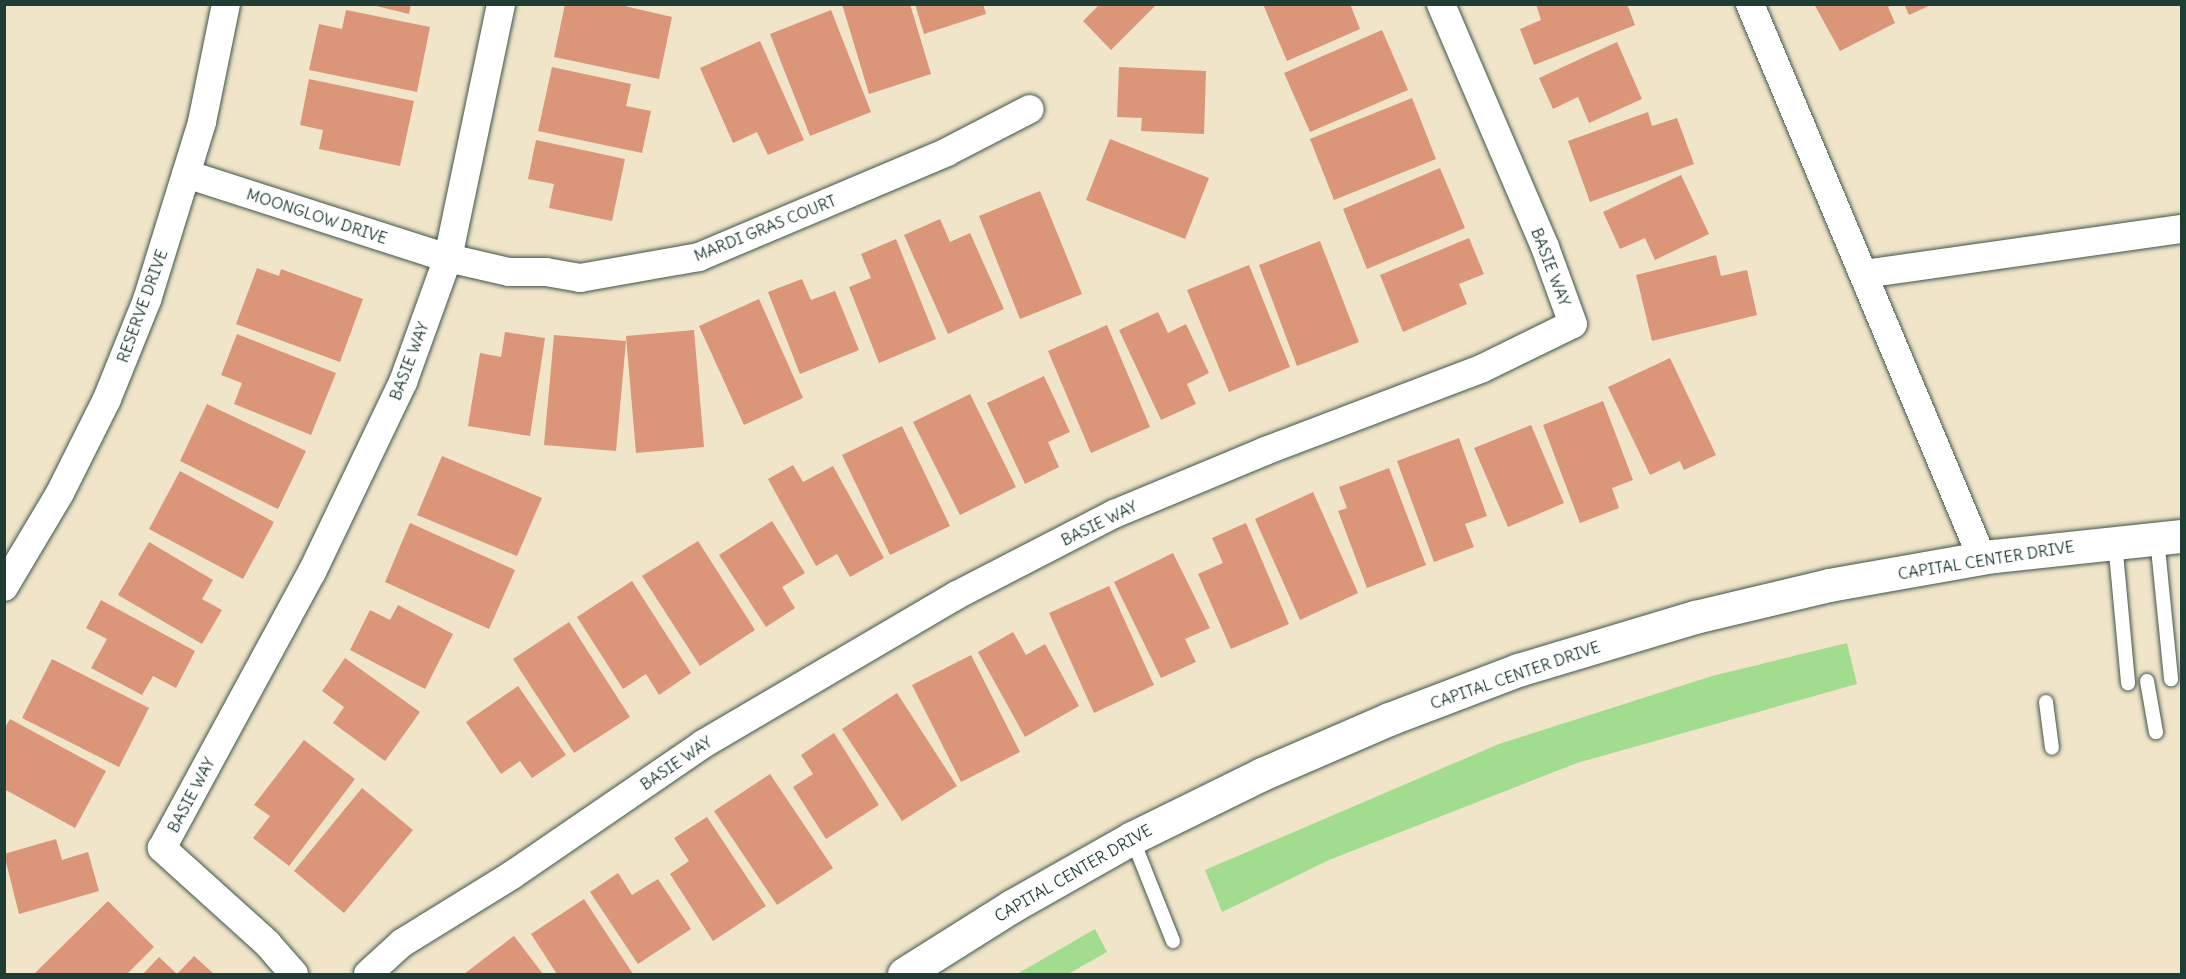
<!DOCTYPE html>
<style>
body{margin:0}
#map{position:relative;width:2186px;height:979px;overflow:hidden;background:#f0e5c9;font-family:Delius,sans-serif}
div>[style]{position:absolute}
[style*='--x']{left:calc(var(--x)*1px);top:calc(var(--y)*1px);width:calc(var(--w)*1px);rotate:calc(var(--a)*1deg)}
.green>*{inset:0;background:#a1dc8f}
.building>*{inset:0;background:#db9579}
.roads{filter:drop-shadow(0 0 2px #3e564a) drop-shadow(0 0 2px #3e564a)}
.service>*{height:14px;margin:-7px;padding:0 7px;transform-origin:7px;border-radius:7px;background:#fff}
.minor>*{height:28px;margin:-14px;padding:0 14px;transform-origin:14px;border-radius:14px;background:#fff}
.tertiary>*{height:33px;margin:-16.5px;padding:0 16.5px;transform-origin:16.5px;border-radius:16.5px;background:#fff}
span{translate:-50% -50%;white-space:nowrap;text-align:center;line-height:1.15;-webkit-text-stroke:6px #fff;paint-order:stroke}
.street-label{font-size:16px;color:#1f3d34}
.frame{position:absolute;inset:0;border:6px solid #1f3d34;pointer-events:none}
</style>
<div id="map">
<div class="green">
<div style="clip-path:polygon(1847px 643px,1857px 684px,1577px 763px,1329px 860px,1222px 912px,1205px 870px,1499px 744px,1712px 676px)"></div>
<div style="clip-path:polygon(1095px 929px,1107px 952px,1068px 974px,1017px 974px)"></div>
</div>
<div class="building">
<div style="clip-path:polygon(368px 4px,411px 4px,409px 14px)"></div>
<div style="clip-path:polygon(565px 4px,616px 4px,672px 17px,659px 79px,554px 57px)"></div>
<div style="clip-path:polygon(842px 4px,910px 4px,931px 74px,869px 94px)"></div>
<div style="clip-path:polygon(915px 4px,983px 4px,986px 14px,924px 34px)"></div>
<div style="clip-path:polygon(1100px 4px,1157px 4px,1111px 50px,1083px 21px)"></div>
<div style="clip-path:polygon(1263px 4px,1350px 4px,1360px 29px,1287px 61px)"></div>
<div style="clip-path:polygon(1536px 4px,1627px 4px,1635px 25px,1534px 65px,1520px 29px,1541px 20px)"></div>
<div style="clip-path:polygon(1814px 4px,1895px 4px,1888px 7px,1895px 23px,1840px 51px)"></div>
<div style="clip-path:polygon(1904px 4px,1933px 4px,1909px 15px)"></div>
<div style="clip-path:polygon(346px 10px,430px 27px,417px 92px,309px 70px,319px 24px,342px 29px)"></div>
<div style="clip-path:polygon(831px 10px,871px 112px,810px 136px,770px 34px)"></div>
<div style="clip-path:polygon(1382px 30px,1408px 90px,1310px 132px,1284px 73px)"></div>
<div style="clip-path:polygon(760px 41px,804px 140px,768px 155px,757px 132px,733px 143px,700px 68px)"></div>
<div style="clip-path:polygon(1617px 42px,1642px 99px,1589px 123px,1578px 97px,1553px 109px,1539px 78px)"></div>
<div style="clip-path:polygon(552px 67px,631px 84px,626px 106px,651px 111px,642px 153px,538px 131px)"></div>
<div style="clip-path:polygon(1119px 67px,1206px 71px,1204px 134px,1141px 131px,1142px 118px,1117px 117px)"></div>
<div style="clip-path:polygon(309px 79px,414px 101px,400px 166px,319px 149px,323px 130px,300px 125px)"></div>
<div style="clip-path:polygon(1412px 98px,1436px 159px,1334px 200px,1310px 139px)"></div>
<div style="clip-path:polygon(1648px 112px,1652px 126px,1677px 118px,1694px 164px,1590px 202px,1568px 141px)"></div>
<div style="clip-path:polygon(1110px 139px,1209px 178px,1185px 239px,1086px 200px)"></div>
<div style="clip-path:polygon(536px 140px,625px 159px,612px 221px,549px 208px,554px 184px,528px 179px)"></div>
<div style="clip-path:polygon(1440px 168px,1465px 228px,1367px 269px,1343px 209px)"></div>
<div style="clip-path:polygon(1681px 175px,1709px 234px,1655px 260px,1645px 238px,1620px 249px,1603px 212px)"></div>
<div style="clip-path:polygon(1040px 191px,1082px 294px,1020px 319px,979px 216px)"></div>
<div style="clip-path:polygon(940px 219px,950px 242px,970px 233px,1004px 309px,948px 334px,904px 235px)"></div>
<div style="clip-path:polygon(1469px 238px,1484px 274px,1459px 284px,1467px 304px,1403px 332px,1380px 275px)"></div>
<div style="clip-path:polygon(896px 239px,936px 339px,879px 363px,849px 287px,871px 278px,861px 254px)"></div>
<div style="clip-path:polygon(1320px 241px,1359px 342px,1297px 366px,1259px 265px)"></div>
<div style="clip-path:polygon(1716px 255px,1721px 276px,1747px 270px,1757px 315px,1652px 341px,1636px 275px)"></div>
<div style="clip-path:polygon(1249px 265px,1290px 367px,1229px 392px,1187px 290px)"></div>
<div style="clip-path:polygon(257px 268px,279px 276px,281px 269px,363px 299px,340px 362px,236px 324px)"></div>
<div style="clip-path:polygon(802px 279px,811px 300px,835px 291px,859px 350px,800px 374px,768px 292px)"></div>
<div style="clip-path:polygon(759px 299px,803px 398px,744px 425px,699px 326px)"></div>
<div style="clip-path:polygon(1158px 312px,1168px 333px,1186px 324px,1209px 373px,1187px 384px,1196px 404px,1161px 420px,1119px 330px)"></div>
<div style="clip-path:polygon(1107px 325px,1150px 427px,1091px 453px,1048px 351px)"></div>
<div style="clip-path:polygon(694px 330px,704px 447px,636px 453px,626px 336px)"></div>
<div style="clip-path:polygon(505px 332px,545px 338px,530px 436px,468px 426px,480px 353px,501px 357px)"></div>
<div style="clip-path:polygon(237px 334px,336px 373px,311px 435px,234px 404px,242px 383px,221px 375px)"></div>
<div style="clip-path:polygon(554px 335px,626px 341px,616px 451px,544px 445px)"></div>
<div style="clip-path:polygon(1670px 358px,1716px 455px,1684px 470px,1680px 461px,1650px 475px,1608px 387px)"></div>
<div style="clip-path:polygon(1044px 376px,1070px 432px,1048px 442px,1059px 467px,1025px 484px,987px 403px)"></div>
<div style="clip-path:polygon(970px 394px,1016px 487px,960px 515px,913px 422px)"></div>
<div style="clip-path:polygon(1603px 401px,1633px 480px,1612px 488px,1619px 508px,1580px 523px,1543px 425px)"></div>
<div style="clip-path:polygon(207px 404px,306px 451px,278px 509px,180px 461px)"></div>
<div style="clip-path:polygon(1531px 425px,1564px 503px,1508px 527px,1474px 448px)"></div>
<div style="clip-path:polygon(902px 426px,950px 526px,890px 555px,842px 455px)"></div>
<div style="clip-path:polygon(1459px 438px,1487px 516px,1465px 524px,1474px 547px,1434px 562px,1397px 461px)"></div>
<div style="clip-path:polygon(442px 456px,542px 498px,517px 556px,417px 515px)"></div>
<div style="clip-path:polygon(793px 465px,803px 482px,833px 466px,884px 558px,850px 577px,837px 554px,816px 566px,768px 479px)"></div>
<div style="clip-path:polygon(1389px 468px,1426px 565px,1367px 588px,1338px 511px,1347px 508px,1339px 487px)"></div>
<div style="clip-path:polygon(180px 471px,274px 522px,243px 579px,149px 529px)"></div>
<div style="clip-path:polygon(1313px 492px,1358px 593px,1300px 620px,1255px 519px)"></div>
<div style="clip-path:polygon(772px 521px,805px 573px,782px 587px,795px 608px,766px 627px,719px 555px)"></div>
<div style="clip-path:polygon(410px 523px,515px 570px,489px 629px,385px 582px)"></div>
<div style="clip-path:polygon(1246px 523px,1289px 624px,1231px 649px,1198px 574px,1223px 563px,1212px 538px)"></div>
<div style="clip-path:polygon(698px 541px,755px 630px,700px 666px,642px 576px)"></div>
<div style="clip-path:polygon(149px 542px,213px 580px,202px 599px,222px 610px,202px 644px,118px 595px)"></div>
<div style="clip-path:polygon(1173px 553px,1210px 628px,1185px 639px,1196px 662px,1161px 678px,1114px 582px)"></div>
<div style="clip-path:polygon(632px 581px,691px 673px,659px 695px,646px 674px,623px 689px,577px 617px)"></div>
<div style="clip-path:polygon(1109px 586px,1154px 685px,1094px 713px,1049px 613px)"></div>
<div style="clip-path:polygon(101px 600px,195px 651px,176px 688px,153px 676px,142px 695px,91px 668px,107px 639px,86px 628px)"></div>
<div style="clip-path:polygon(398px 605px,453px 634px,425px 689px,350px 650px,370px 610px,390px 620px)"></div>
<div style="clip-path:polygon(569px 622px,630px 717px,574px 753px,513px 659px)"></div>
<div style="clip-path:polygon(1013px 632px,1026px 655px,1045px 644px,1079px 706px,1025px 737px,978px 652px)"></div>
<div style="clip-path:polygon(971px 655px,1020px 752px,961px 782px,912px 685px)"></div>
<div style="clip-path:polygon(345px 658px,420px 712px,385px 761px,333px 723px,344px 707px,322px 691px)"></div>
<div style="clip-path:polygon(52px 659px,149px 708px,119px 767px,22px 718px)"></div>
<div style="clip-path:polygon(518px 686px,566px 755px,532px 778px,520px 761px,501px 774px,466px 722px)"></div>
<div style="clip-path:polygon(897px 693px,957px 786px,902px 821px,842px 729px)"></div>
<div style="clip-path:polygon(10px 719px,106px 771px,75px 828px,4px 789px,4px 729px)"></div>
<div style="clip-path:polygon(834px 733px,879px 805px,826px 839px,793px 787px,813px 774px,801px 755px)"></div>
<div style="clip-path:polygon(304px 740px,355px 779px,289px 866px,253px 838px,270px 816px,254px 805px)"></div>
<div style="clip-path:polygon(770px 774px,833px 868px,777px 905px,714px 811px)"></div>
<div style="clip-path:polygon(362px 788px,413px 830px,344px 913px,294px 871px)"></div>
<div style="clip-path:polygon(707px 817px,766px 906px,713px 941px,670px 874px,689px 861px,674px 838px)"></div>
<div style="clip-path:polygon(56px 839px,62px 860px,88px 852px,99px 891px,19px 914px,4px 854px)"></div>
<div style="clip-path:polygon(618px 873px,632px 895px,658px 879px,691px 929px,638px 964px,590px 892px)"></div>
<div style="clip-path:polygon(584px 899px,633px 974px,557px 974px,531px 934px)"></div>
<div style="clip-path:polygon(108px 901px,154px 947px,127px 974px,34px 974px)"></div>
<div style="clip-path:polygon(514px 936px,543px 974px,464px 974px)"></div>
<div style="clip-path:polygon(194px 956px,214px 974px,143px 974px,159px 957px,177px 974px)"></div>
</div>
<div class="roads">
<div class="service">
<div style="--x:2157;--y:538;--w:142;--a:84.3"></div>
<div style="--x:2115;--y:542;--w:142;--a:84.7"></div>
<div style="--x:2147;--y:681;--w:52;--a:80"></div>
<div style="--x:2046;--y:702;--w:46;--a:82.6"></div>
<div style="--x:1132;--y:838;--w:111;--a:68.3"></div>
</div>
<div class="minor">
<div style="--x:1750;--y:4;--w:601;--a:67.28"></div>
<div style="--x:186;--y:174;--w:275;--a:17.8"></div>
<div style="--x:448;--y:258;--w:63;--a:12.9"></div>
<div style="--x:509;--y:272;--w:37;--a:0"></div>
<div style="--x:546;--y:272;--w:35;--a:10"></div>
<div style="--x:580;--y:278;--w:121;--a:-10"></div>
<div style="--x:699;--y:257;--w:269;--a:-22.9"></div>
<div style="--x:947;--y:152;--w:93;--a:-27.4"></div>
<div style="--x:1865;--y:274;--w:320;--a:-8.1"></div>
<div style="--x:4;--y:587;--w:109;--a:-59.2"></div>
<div style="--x:60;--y:493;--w:105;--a:-63.4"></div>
<div style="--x:107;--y:399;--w:107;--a:-68"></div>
<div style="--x:147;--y:300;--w:186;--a:-72.8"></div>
<div style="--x:202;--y:122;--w:120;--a:-78.5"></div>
<div style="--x:294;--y:974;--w:41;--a:-131.1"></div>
<div style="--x:267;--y:943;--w:142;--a:-137.9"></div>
<div style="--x:162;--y:848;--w:314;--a:-61.5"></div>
<div style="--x:312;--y:572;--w:211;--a:-64.4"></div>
<div style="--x:403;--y:382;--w:132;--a:-70.1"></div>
<div style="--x:448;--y:258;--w:259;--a:-78.2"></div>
<div style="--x:368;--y:974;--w:46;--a:-42.4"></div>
<div style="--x:402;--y:943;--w:129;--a:-31.7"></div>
<div style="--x:512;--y:875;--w:232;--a:-34.4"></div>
<div style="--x:703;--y:744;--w:294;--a:-30.4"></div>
<div style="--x:957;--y:595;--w:177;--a:-27.3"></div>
<div style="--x:1114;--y:514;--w:164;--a:-22.6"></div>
<div style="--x:1265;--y:451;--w:231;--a:-20.8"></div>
<div style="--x:1481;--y:369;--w:102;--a:-26.1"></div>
<div style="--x:1573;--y:324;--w:82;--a:-110"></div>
<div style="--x:1545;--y:247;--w:264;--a:-113.2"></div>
</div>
<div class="tertiary">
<div style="--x:904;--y:974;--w:128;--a:-32.2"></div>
<div style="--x:1012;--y:906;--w:138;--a:-29.5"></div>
<div style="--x:1132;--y:838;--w:145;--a:-26.2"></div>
<div style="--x:1262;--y:774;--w:138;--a:-23.4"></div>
<div style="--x:1389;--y:719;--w:138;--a:-20.8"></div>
<div style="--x:1518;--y:670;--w:185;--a:-16.7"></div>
<div style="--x:1695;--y:617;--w:138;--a:-13.4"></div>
<div style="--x:1829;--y:585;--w:168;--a:-10"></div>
<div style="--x:1994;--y:556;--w:189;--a:-6.1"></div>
</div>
</div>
<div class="street-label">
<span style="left:317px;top:216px;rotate:18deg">MOONGLOW DRIVE</span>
<span style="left:765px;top:228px;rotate:-22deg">MARDI GRAS COURT</span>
<span style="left:1551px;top:267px;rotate:69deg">BASIE WAY</span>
<span style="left:142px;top:306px;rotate:-70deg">RESERVE DRIVE</span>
<span style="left:409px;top:361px;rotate:-69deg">BASIE WAY</span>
<span style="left:1099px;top:523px;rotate:-26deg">BASIE WAY</span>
<span style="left:1986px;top:560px;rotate:-9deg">CAPITAL CENTER DRIVE</span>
<span style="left:1515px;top:675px;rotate:-19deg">CAPITAL CENTER DRIVE</span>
<span style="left:676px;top:763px;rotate:-34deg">BASIE WAY</span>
<span style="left:191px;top:795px;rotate:-62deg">BASIE WAY</span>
<span style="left:1073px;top:873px;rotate:-30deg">CAPITAL CENTER DRIVE</span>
</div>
<div class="frame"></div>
</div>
